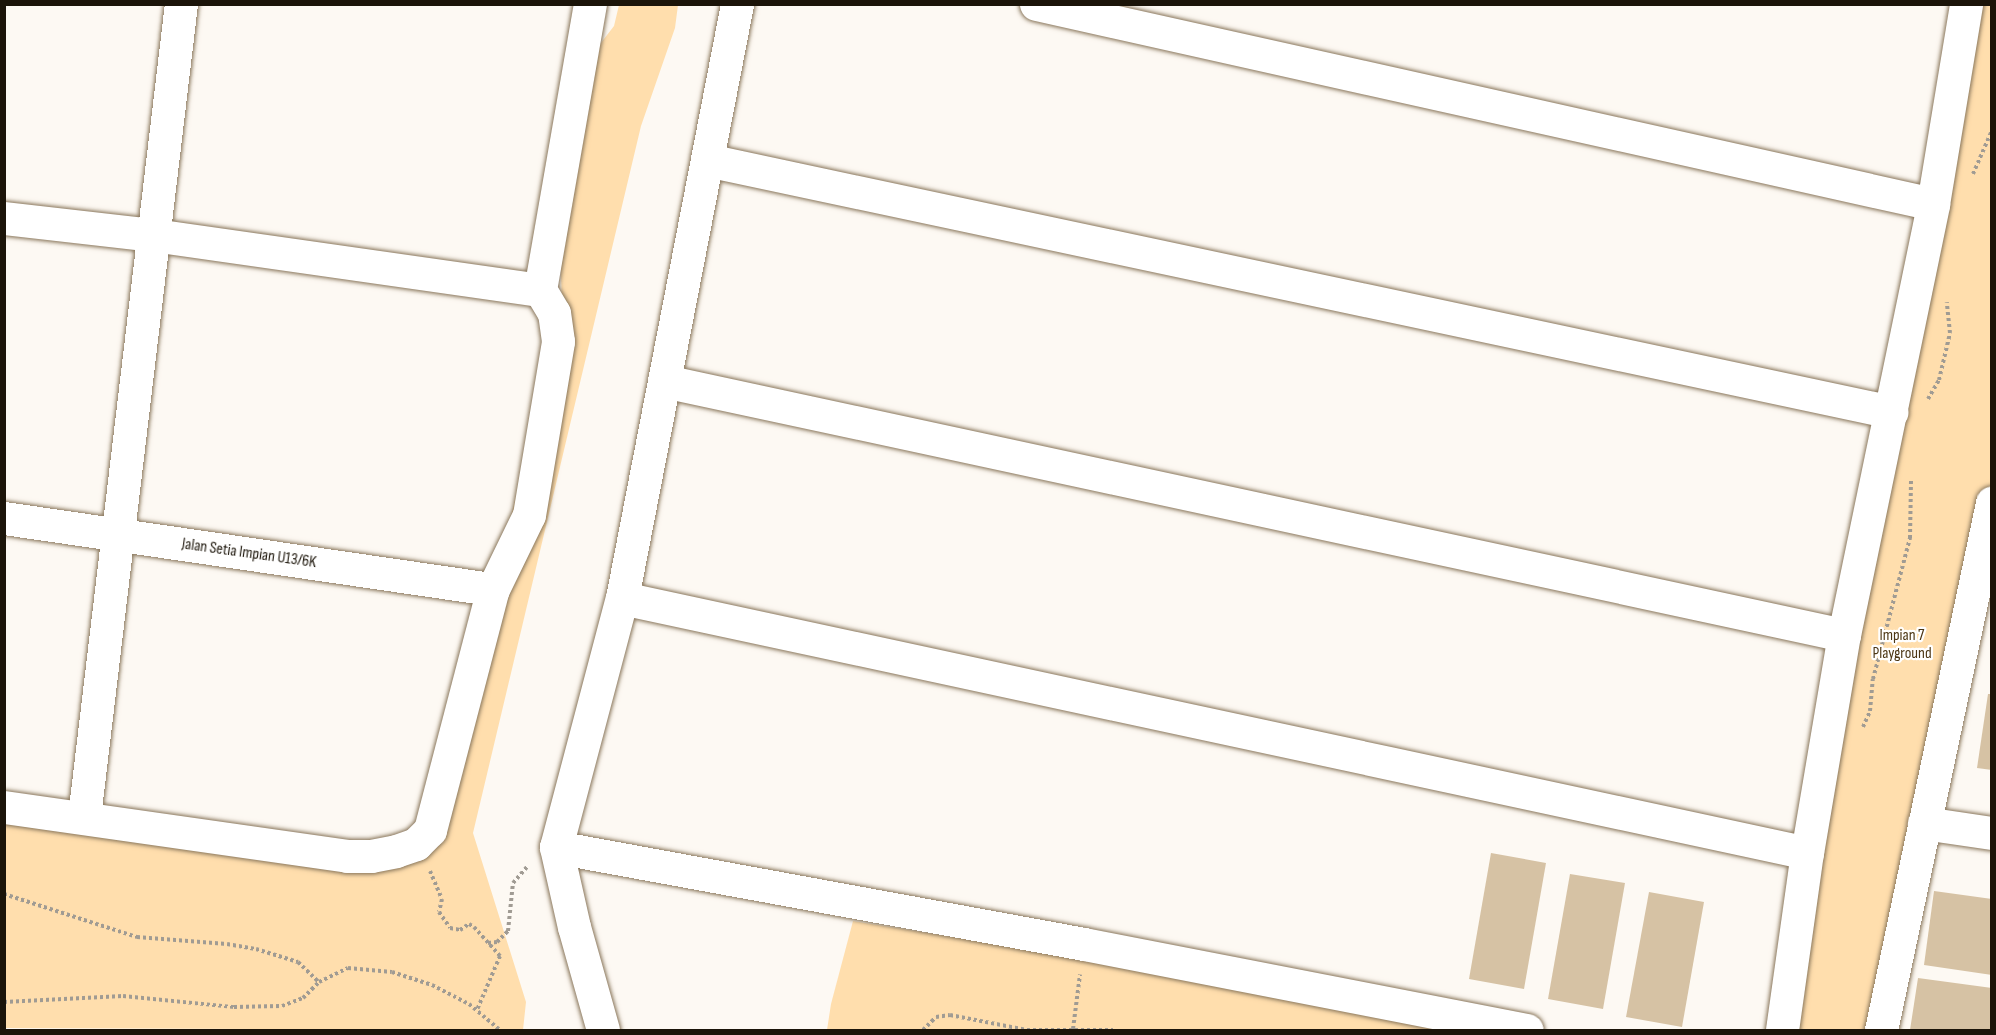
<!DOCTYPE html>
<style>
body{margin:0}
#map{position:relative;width:1996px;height:1035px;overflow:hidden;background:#fdf9f3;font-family:"Sofia Sans Condensed",sans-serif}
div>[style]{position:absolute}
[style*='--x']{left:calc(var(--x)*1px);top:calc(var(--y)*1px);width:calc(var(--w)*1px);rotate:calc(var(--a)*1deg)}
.green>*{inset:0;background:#ffdead}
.building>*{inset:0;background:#d6c2a4}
.path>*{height:4px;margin-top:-2px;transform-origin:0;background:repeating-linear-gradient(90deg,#a09b93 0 3px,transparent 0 6px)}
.roads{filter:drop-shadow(0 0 2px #8a775c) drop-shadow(0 0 2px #8a775c)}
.minor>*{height:33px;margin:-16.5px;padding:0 16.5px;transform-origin:16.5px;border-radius:16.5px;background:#fff}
span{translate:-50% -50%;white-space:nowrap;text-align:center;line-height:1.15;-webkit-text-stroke:4.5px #fff;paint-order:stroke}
.street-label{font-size:16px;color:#1b1409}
.park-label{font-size:16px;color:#4c3614}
.frame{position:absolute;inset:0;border:6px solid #1b1409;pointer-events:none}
</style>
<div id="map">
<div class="green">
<div style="clip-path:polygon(619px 5px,678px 5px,675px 28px,641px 126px,473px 833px,526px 1002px,523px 1030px,5px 1028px,5px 824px,354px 870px,411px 842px,505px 541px,562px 306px,560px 242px,597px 48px,614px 26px)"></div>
<div style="clip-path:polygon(1966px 5px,1991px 5px,1991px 502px,1881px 1030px,1782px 1030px)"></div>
<div style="clip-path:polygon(853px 921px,1302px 994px,1512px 1030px,827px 1030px,831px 1004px)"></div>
</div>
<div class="building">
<div style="clip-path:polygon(1988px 694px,1992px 694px,1992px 770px,1977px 768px)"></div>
<div style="clip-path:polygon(1491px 853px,1546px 863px,1524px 989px,1469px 979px)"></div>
<div style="clip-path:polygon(1570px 874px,1625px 883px,1603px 1009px,1548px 999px)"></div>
<div style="clip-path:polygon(1934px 891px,1992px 899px,1992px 975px,1924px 965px)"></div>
<div style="clip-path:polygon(1649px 892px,1704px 902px,1682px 1027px,1626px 1017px)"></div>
<div style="clip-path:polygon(1918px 978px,1992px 988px,1992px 1030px,1910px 1030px)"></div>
</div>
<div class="path">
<div style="--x:1973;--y:174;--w:48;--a:-66.6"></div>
<div style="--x:1928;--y:399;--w:22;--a:-60"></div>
<div style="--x:1939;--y:380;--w:48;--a:-76.8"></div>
<div style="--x:1950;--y:333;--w:31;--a:-96"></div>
<div style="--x:1863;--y:727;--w:17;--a:-66"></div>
<div style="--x:1870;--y:711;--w:32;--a:-85"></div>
<div style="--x:1873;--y:679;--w:146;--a:-75.3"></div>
<div style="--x:1910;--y:538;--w:58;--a:-89"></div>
<div style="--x:430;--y:871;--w:30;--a:67"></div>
<div style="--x:442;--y:899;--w:13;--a:103"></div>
<div style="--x:439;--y:912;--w:19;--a:55"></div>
<div style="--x:450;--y:928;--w:10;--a:11"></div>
<div style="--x:460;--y:930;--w:11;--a:-34"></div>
<div style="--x:469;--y:924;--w:6;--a:31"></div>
<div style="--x:474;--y:927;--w:39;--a:48"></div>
<div style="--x:500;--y:956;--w:59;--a:113.1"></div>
<div style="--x:4;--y:894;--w:140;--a:17.9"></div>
<div style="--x:137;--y:937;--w:90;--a:4.4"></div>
<div style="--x:227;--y:944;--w:29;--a:10"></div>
<div style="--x:256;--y:949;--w:44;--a:17.2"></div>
<div style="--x:298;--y:962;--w:29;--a:44"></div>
<div style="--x:488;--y:943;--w:9;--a:-6"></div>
<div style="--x:497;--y:942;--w:16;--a:-45"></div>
<div style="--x:508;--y:931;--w:48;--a:-84.1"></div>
<div style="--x:513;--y:883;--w:21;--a:-49"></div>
<div style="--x:4;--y:1002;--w:119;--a:-2.9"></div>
<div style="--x:123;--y:996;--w:112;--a:5.7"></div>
<div style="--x:234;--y:1007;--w:48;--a:-1.2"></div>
<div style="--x:282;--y:1006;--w:22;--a:-21"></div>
<div style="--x:303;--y:998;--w:23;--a:-45"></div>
<div style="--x:319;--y:982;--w:32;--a:-26"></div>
<div style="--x:348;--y:968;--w:44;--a:5.2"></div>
<div style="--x:392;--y:972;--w:42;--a:18"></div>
<div style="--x:432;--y:985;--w:42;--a:27.2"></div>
<div style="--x:469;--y:1004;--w:40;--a:40"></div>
<div style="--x:1073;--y:1029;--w:55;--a:-82.7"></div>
<div style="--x:923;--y:1030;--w:18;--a:-45"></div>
<div style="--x:936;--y:1017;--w:14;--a:-8"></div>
<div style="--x:950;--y:1015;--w:78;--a:11"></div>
<div style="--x:1027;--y:1030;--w:86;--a:0"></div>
</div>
<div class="roads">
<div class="minor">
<div style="--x:1036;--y:4;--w:919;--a:12.57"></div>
<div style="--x:707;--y:160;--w:1211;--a:12.01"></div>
<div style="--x:4;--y:218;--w:150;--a:6.5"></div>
<div style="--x:153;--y:235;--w:391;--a:8.1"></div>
<div style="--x:664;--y:381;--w:1207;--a:12.15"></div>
<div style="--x:4;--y:518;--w:494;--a:8.3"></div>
<div style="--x:622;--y:598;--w:1212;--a:12.14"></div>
<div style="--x:4;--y:807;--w:346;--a:8.1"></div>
<div style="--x:347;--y:856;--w:24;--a:0"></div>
<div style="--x:371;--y:856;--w:25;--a:-11"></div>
<div style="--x:396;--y:851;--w:21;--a:-19"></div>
<div style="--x:416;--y:844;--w:20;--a:-45"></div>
<div style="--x:430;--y:830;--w:249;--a:-75.4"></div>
<div style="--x:493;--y:589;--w:82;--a:-64.1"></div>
<div style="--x:529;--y:515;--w:176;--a:-80.5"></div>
<div style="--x:558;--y:341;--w:28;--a:-98"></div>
<div style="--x:554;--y:313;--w:27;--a:-121"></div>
<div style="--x:540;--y:290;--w:290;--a:-80.1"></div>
<div style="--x:84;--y:817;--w:819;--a:-83.2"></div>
<div style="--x:1924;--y:823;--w:69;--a:8.4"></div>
<div style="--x:556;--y:847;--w:537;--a:10.41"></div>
<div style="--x:1084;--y:944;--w:451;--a:11"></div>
<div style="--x:603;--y:1030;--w:107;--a:-105.7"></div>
<div style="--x:574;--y:927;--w:82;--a:-102.7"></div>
<div style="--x:556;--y:847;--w:258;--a:-75.2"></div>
<div style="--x:622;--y:598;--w:605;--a:-79.04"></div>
<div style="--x:1782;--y:1030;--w:179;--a:-82"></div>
<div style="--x:1807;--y:853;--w:221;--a:-80.4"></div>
<div style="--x:1844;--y:635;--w:440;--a:-78.3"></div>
<div style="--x:1933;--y:204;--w:203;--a:-80.6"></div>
<div style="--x:1881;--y:1030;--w:539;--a:-78.11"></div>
</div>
</div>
<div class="street-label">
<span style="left:249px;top:554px;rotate:8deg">Jalan Setia Impian U13/6K</span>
</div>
<div class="park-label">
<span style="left:1902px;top:645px">Impian 7<br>Playground</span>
</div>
<div class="frame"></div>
</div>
